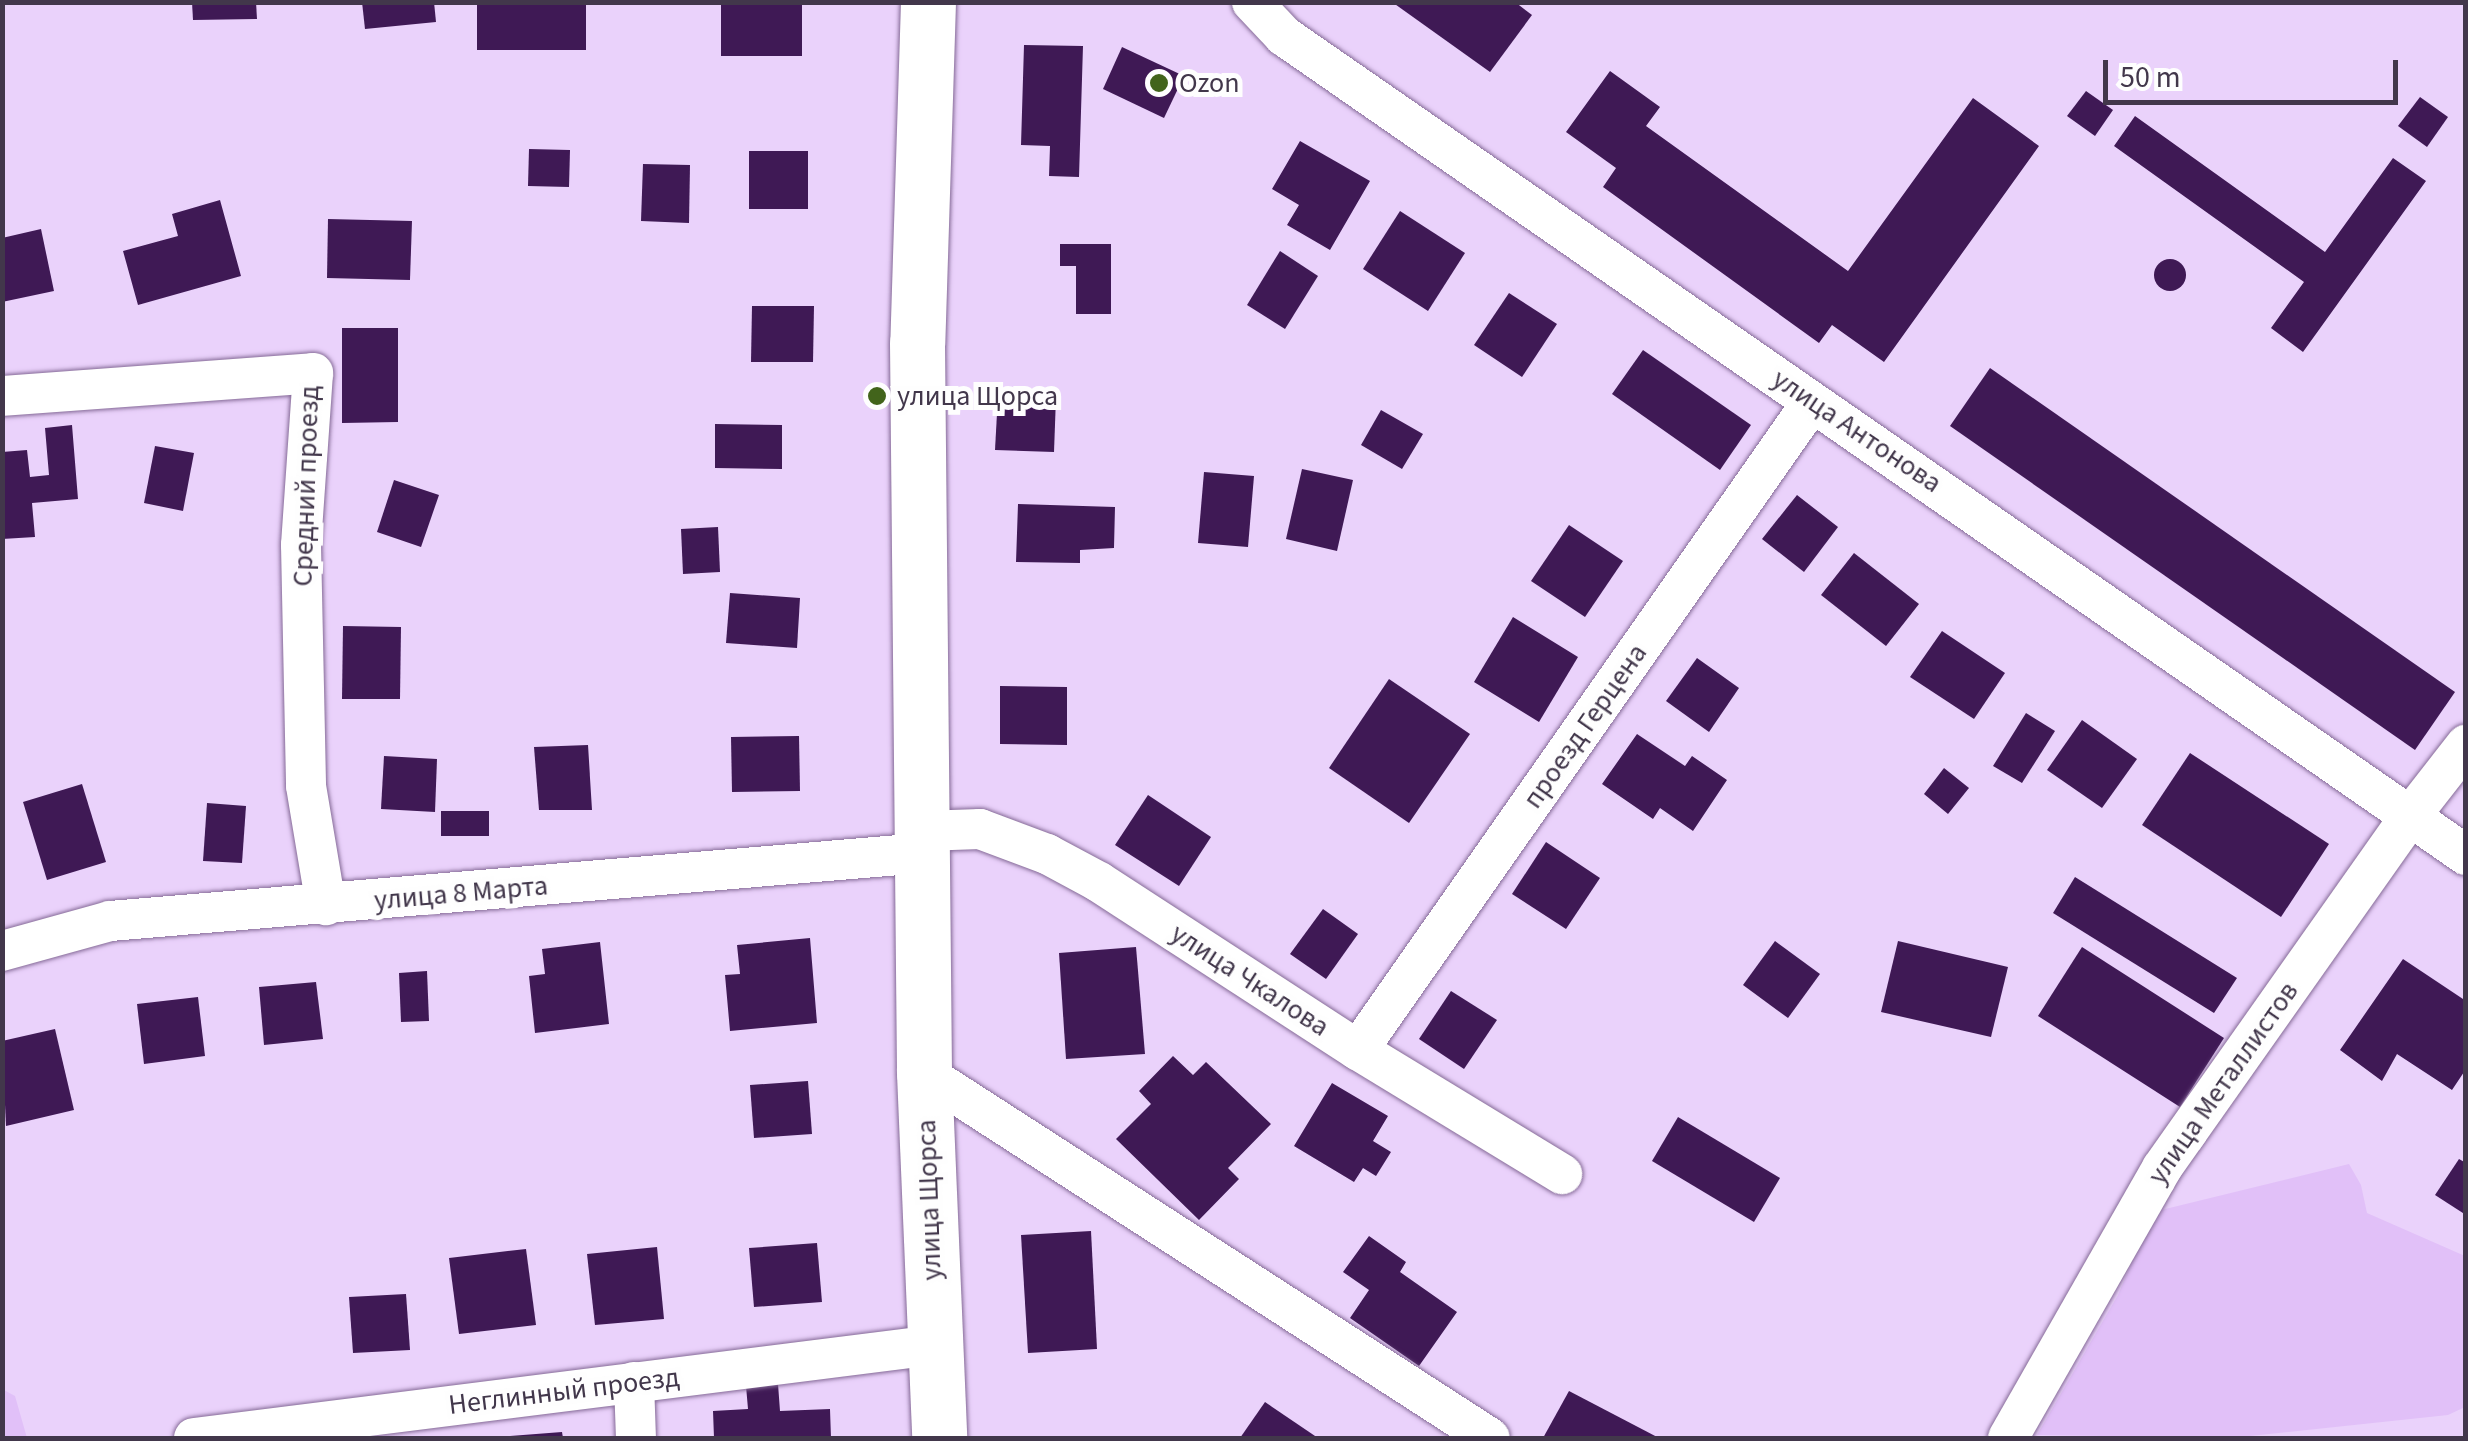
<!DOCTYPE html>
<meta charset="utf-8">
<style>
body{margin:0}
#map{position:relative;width:2468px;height:1441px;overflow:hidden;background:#ead2fb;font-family:"Source Sans 3",sans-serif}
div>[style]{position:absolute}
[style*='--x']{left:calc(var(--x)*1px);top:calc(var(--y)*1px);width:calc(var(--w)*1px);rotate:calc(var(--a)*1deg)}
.green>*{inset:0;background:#e1c0f8}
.building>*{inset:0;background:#3f1955}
.round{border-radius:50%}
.roads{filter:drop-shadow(0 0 2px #856a97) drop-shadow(0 0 2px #856a97)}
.street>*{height:40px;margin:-20px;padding:0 20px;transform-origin:20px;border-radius:20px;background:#fff}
.secondary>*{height:55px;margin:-27.5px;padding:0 27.5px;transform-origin:27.5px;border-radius:27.5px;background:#fff}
.dots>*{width:28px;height:28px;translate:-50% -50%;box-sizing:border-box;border:5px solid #fefefe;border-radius:50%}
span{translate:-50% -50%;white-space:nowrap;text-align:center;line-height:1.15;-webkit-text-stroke:10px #fefefe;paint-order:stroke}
.poi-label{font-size:28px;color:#42374b}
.left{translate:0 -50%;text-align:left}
.street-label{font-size:28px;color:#42374b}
.frame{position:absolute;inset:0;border:5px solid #42374b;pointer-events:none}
.scale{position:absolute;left:2103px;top:60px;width:295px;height:45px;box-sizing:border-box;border:5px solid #42374b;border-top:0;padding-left:12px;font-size:30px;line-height:35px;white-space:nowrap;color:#42374b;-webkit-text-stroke:8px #fefefe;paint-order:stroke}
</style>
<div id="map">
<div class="green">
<div style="clip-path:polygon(2349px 1164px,2361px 1185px,2367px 1213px,2465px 1256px,2465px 1407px,2448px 1415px,2231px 1438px,2037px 1435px,2118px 1295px,2153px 1212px)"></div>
<div style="clip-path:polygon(2px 1389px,15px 1396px,27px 1438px,3px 1438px)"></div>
</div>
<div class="building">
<div style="clip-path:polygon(192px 2px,256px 2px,257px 19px,193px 20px)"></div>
<div style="clip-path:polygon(362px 2px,434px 2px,436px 22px,365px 29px)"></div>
<div style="clip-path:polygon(477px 2px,586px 2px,586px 50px,477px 50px)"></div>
<div style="clip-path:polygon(721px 2px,802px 2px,802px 56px,721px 56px)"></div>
<div style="clip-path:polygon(1392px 2px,1515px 2px,1532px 15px,1490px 72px)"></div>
<div style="clip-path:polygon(1024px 45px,1083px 46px,1079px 177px,1049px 176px,1050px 146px,1021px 145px)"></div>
<div style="clip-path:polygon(1122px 47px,1184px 76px,1164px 118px,1103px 89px)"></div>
<div style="clip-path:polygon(1610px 71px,1660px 107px,1646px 126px,1848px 271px,1973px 98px,2039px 146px,1884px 362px,1832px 325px,1819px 343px,1603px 187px,1616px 168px,1566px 132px)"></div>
<div style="clip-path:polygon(2086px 91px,2113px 110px,2095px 136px,2067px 116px)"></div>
<div style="clip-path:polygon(2420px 97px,2448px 117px,2427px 147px,2398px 126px)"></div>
<div style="clip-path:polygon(2135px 116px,2325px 252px,2393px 158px,2426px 181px,2303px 352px,2271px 328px,2304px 282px,2114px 146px)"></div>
<div style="clip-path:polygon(1300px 141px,1370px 181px,1330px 250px,1287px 225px,1299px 205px,1272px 189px)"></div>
<div style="clip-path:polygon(529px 149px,570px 150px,569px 187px,528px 186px)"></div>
<div style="clip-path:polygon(749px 151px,808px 151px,808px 209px,749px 209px)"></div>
<div style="clip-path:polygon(643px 164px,690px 165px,689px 223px,641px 221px)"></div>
<div style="clip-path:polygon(220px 200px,241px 276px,138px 305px,123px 251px,178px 236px,172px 214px)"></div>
<div style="clip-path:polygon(1400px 211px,1465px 253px,1428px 311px,1363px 269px)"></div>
<div style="clip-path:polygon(328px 219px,412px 221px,410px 280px,327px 278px)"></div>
<div style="clip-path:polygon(41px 229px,54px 291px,2px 302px,2px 238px)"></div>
<div style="clip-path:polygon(1060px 244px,1111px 244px,1111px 314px,1076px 314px,1076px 266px,1060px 266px)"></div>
<div style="clip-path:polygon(1280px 251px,1318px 276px,1285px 329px,1247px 305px)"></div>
<div class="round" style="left:2154px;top:259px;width:32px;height:32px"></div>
<div style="clip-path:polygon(1509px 293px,1557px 324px,1522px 377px,1474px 345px)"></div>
<div style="clip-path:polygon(752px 306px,814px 306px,813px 362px,751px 362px)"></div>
<div style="clip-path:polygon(342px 328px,398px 328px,398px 422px,342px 423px)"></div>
<div style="clip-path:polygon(1643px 350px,1751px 425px,1720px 470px,1612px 394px)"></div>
<div style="clip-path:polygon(1990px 368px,2455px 692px,2415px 750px,1950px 426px)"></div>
<div style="clip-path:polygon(998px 395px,1056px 397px,1054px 452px,995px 450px)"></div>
<div style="clip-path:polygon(1381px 410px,1423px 434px,1402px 469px,1361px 445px)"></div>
<div style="clip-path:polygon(715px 424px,782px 425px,782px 469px,715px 468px)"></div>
<div style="clip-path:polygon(72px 425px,78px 499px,32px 503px,35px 537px,2px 539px,2px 452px,27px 450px,30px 477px,49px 475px,45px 428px)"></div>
<div style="clip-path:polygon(155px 446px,194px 453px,183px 511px,144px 503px)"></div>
<div style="clip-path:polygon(1302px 469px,1353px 480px,1337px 551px,1286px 539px)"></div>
<div style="clip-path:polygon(1204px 472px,1254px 476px,1248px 547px,1198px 543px)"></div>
<div style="clip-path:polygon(394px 480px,439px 495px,421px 547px,377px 532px)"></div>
<div style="clip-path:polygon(1797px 495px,1838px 527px,1804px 572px,1762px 539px)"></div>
<div style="clip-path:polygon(1018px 504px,1115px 507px,1114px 548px,1080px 550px,1080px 563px,1016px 562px)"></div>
<div style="clip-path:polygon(1569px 525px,1623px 561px,1585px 617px,1531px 581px)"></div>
<div style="clip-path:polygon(718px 527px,720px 572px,683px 574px,681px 529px)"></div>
<div style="clip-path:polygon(1854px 553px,1919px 604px,1886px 646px,1821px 595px)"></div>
<div style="clip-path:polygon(730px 593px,800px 598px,797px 648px,726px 643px)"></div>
<div style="clip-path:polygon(1513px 617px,1578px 657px,1539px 722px,1474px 682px)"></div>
<div style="clip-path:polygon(343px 626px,401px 627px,400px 699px,342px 699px)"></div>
<div style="clip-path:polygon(1942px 631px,2005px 673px,1974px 719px,1910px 677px)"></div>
<div style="clip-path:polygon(1697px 658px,1739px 688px,1709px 732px,1666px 701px)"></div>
<div style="clip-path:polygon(1389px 679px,1470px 734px,1409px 823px,1329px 768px)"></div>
<div style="clip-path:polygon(1000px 686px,1067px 687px,1067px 745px,1000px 744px)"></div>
<div style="clip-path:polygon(2026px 713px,2055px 731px,2022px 783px,1993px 766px)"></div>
<div style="clip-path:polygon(2082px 720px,2137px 759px,2102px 808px,2047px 770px)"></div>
<div style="clip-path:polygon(1637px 734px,1685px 766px,1692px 756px,1727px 780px,1693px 831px,1660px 808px,1653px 819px,1602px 784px)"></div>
<div style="clip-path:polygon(799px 736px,800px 791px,732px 792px,731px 737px)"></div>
<div style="clip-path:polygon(588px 745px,592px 810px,539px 810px,534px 747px)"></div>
<div style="clip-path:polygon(2190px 753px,2329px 844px,2281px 917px,2142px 825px)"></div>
<div style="clip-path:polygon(384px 756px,437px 759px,435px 812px,381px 809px)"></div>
<div style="clip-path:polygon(1944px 768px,1969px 788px,1948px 814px,1924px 794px)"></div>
<div style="clip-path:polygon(82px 784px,106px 862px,47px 880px,23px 802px)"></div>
<div style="clip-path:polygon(1148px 795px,1211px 837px,1179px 886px,1115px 845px)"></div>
<div style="clip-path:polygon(207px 803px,246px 806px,242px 863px,203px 861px)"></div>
<div style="clip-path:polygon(441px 811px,489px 811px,489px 836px,441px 836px)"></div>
<div style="clip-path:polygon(1546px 842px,1600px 878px,1566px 929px,1512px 894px)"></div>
<div style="clip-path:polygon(2075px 877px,2237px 978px,2214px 1013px,2053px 913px)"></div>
<div style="clip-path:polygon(1323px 909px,1358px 934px,1326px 979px,1290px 954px)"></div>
<div style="clip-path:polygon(810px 938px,817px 1023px,730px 1031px,725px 975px,740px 974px,737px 945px)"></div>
<div style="clip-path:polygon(1775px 941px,1820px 974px,1788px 1018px,1743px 985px)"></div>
<div style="clip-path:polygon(1898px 941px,2008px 967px,1991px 1037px,1881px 1012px)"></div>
<div style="clip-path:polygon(600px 942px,609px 1024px,535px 1033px,529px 976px,545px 974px,542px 949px)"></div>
<div style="clip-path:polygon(1136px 947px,1145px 1054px,1066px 1059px,1059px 953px)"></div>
<div style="clip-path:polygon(2082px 947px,2224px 1038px,2180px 1107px,2038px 1016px)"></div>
<div style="clip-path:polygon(2403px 959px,2466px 1001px,2466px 1069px,2452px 1090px,2397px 1054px,2382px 1081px,2340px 1050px)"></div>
<div style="clip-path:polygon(427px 971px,429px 1021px,401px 1022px,399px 973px)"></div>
<div style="clip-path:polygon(316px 982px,323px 1039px,264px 1045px,259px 987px)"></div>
<div style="clip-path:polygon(1451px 991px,1497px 1020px,1464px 1069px,1419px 1039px)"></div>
<div style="clip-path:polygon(198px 997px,205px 1056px,144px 1064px,137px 1004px)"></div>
<div style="clip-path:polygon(55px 1029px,74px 1110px,6px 1126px,2px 1041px)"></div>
<div style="clip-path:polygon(1173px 1056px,1193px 1075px,1206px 1062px,1271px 1124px,1228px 1168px,1239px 1179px,1199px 1220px,1116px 1139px,1151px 1104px,1139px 1091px)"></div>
<div style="clip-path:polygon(808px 1081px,812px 1134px,754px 1138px,750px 1085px)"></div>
<div style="clip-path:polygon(1332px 1083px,1388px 1116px,1373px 1141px,1391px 1152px,1376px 1176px,1363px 1168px,1354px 1182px,1294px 1146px)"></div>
<div style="clip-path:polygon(1678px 1117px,1780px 1178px,1754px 1222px,1652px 1161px)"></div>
<div style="clip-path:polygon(2459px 1159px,2466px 1163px,2466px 1215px,2435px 1195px)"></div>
<div style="clip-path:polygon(1091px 1231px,1097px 1349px,1028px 1353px,1021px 1235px)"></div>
<div style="clip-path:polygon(1369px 1236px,1406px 1262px,1400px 1272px,1457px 1312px,1419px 1366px,1350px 1318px,1369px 1290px,1343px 1272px)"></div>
<div style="clip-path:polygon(817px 1243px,822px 1302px,754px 1307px,749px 1248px)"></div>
<div style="clip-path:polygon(657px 1247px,664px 1319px,595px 1325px,587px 1254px)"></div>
<div style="clip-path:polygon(526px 1249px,536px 1325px,459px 1334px,449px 1258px)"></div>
<div style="clip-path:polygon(406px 1294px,410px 1350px,353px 1353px,349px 1297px)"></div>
<div style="clip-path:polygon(778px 1384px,780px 1411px,830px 1409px,831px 1438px,714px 1438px,713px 1411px,748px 1409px,746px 1386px)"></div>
<div style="clip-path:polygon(1569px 1391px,1659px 1438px,1543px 1438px)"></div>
<div style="clip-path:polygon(1265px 1402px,1318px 1438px,1240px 1438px)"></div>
<div style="clip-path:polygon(562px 1432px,563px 1438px,510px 1438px,510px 1436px)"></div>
</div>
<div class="roads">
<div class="street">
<div style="--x:1252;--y:2;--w:47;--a:46.7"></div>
<div style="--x:1284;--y:36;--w:1438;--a:34.72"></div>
<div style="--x:2;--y:396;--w:312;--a:-4.2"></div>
<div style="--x:313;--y:373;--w:172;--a:94"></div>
<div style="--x:301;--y:545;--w:241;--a:88.8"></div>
<div style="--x:306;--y:786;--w:121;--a:80.5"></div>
<div style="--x:923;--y:831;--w:57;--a:-2"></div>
<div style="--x:980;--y:829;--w:72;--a:20.5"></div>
<div style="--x:1047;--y:854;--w:59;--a:28.3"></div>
<div style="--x:1099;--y:882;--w:309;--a:33"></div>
<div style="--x:1358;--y:1050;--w:239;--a:31.3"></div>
<div style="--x:2;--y:951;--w:112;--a:-15.5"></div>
<div style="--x:110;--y:921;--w:816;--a:-4.78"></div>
<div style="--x:1358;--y:1050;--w:791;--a:-54.98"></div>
<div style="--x:924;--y:1073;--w:673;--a:32.82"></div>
<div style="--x:634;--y:1382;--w:56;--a:88"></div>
<div style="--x:194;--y:1438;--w:746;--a:-7.16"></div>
<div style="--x:2008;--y:1438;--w:311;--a:-60.3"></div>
<div style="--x:2162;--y:1168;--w:433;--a:-54.8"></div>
<div style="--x:2412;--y:814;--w:88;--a:-52"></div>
</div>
<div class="secondary">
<div style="--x:928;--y:2;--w:341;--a:91.8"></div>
<div style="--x:917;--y:343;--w:730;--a:89.45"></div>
<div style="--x:924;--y:1073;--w:365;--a:87.6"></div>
</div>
</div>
<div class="dots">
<div style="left:1159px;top:83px;background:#42641b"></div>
<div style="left:877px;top:396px;background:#42641b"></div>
</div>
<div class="poi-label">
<span class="left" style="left:1179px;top:83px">Ozon</span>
<span class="left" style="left:897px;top:396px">улица Щорса</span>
</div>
<div class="street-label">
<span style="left:1857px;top:431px;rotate:34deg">улица Антонова</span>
<span style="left:306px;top:486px;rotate:-88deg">Средний проезд</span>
<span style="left:1585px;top:726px;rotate:-55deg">проезд Герцена</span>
<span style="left:461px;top:893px;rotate:-5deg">улица 8 Марта</span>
<span style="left:1250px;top:980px;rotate:33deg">улица Чкалова</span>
<span style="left:2223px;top:1083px;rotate:-55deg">улица Металлистов</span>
<span style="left:929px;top:1200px;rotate:-92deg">улица Щорса</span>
<span style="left:564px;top:1391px;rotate:-7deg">Неглинный проезд</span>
</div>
<div class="frame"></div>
<div class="scale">50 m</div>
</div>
